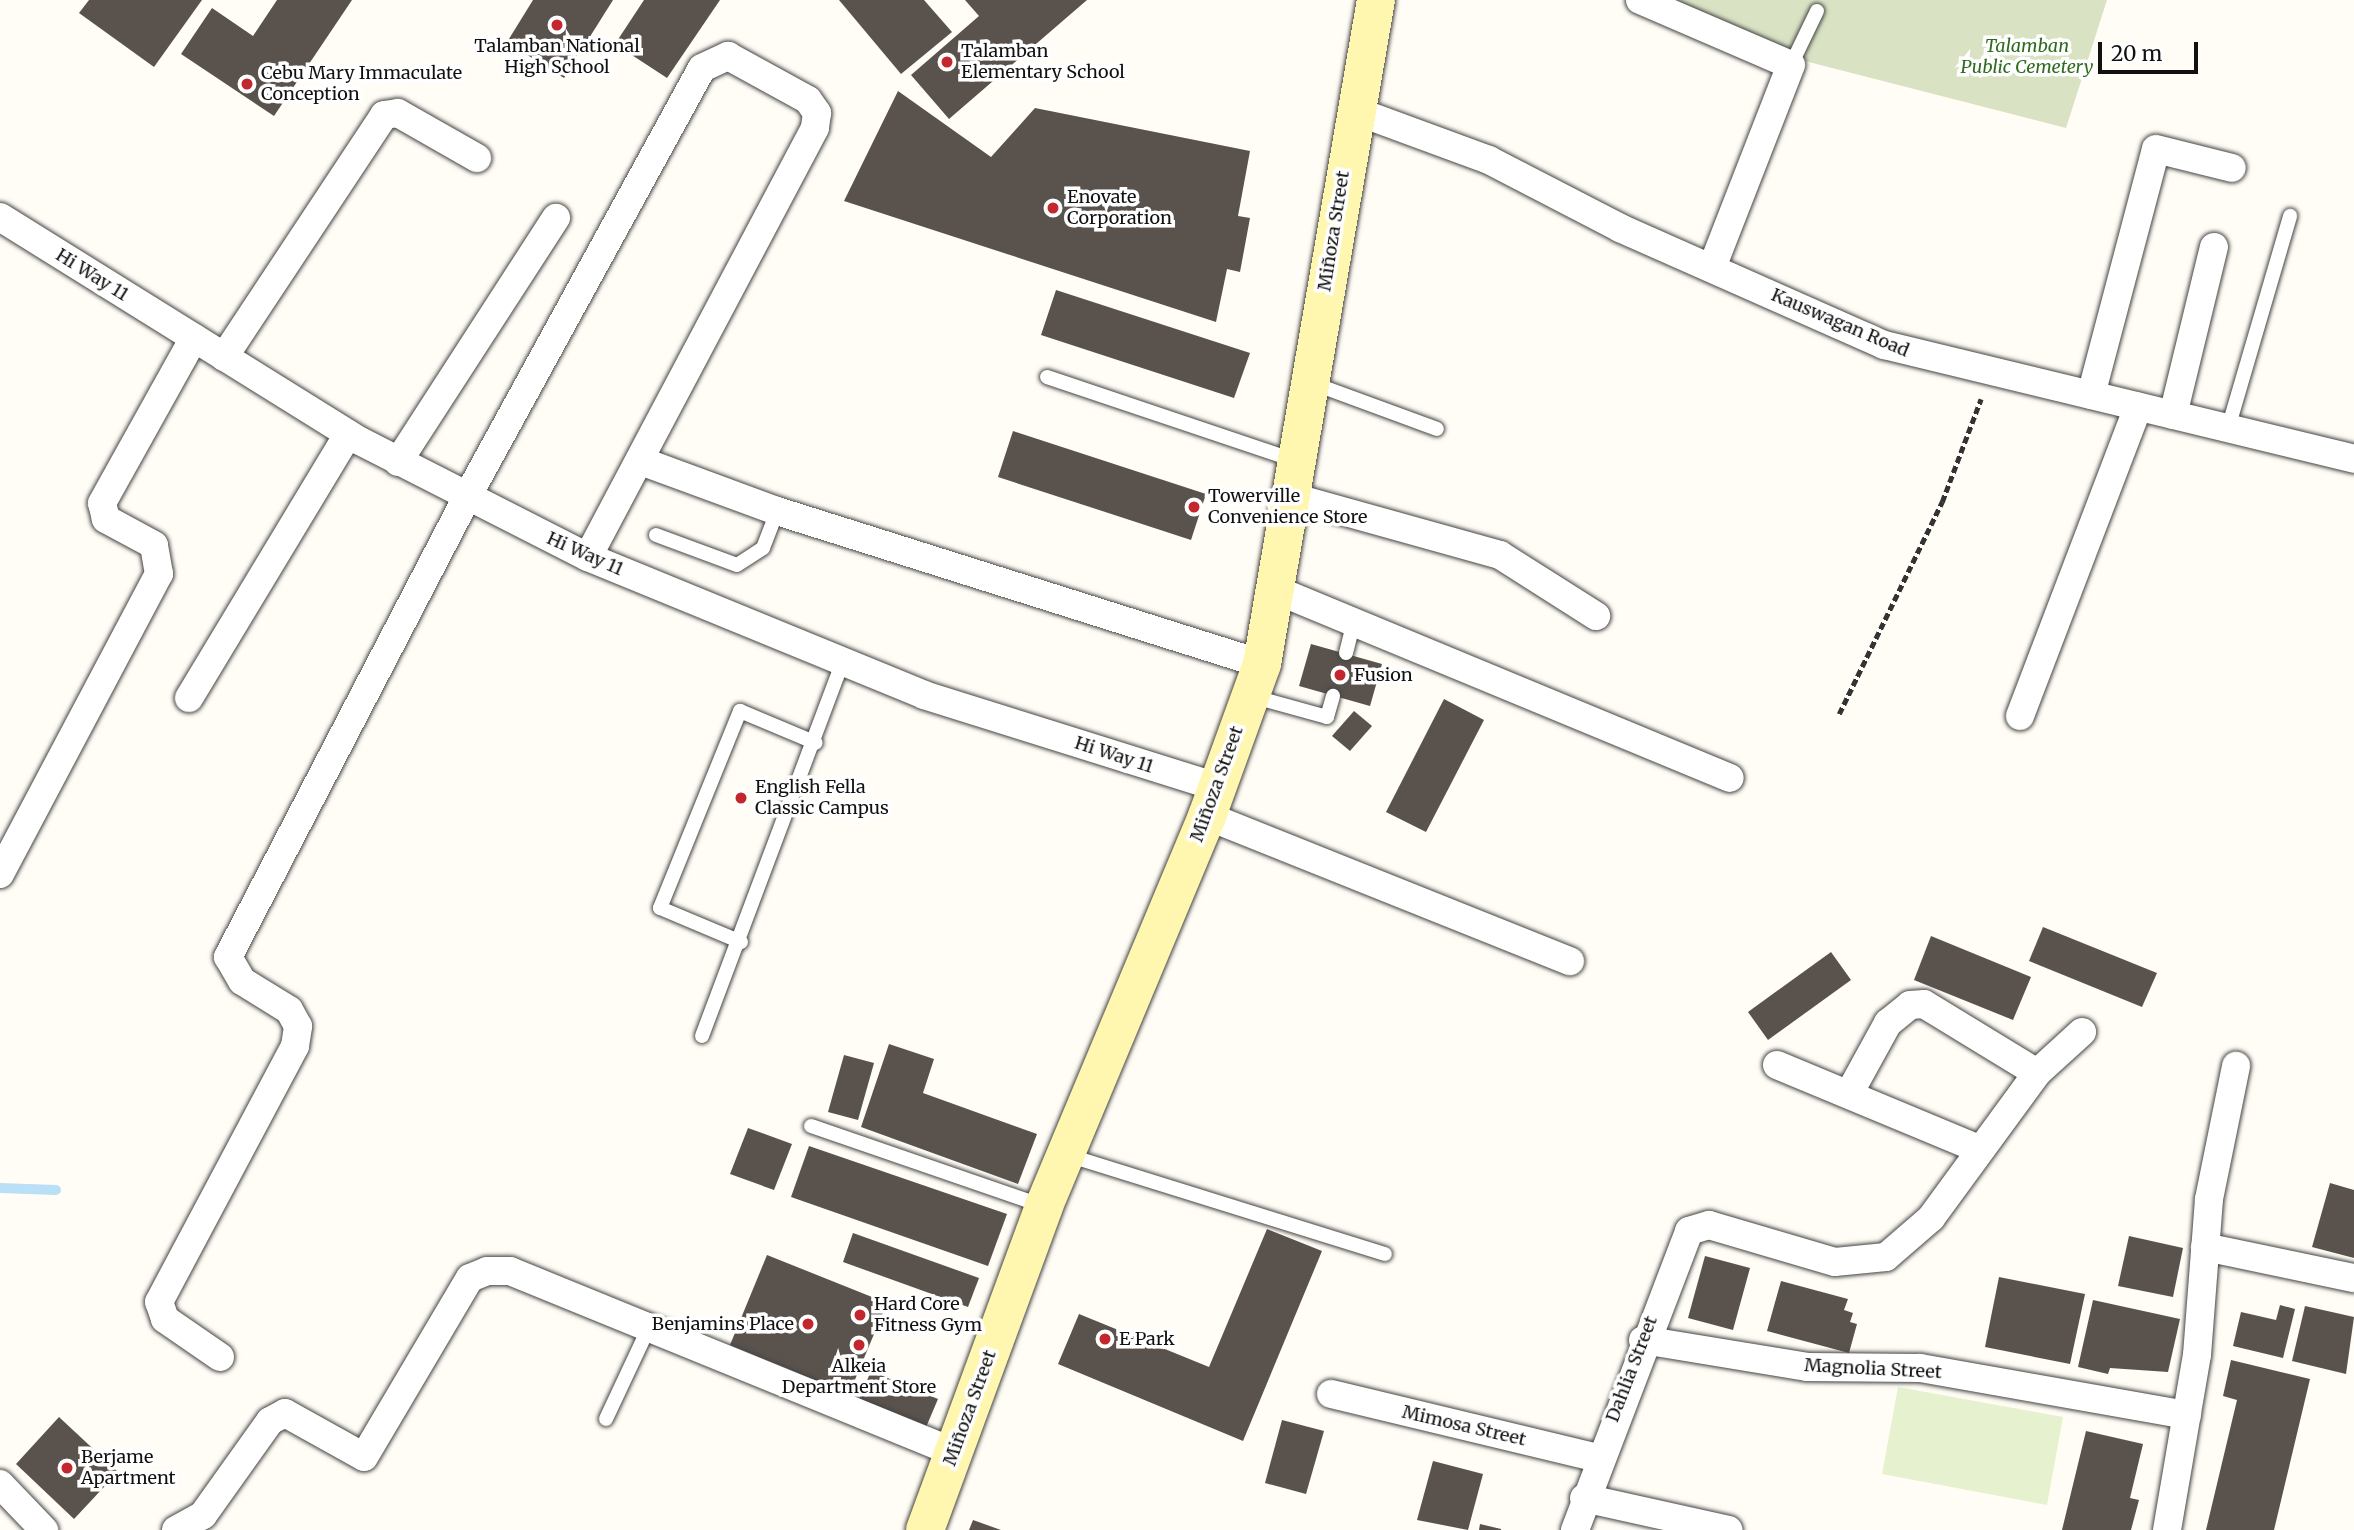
<!DOCTYPE html>
<meta charset="utf-8">
<style>
body{margin:0}
#map{position:relative;width:2354px;height:1530px;overflow:hidden;background:#fffdf5;font-family:Merriweather,serif}
div>[style]{position:absolute}
[style*='--x']{left:calc(var(--x)*1px);top:calc(var(--y)*1px);width:calc(var(--w)*1px);rotate:calc(var(--a)*1deg)}
.cemetery>*{inset:0;background:#d9e3c4}
.pitch>*{inset:0;background:#e6f2cf}
.stream>*{height:10px;margin:-5px;padding:0 5px;transform-origin:5px;border-radius:5px;background:#b9e0f7}
.building>*{inset:0;background:#5a524d}
.path>*{height:4.5px;margin-top:-2.25px;transform-origin:0;background:repeating-linear-gradient(90deg,#333 0 7px,transparent 0 10.5px)}
.roads{filter:drop-shadow(0 0 2px #444) drop-shadow(0 0 2px #444)}
.lane>*{height:14px;margin:-7px;padding:0 7px;transform-origin:7px;border-radius:7px;background:#fff}
.street>*{height:28px;margin:-14px;padding:0 14px;transform-origin:14px;border-radius:14px;background:#fff}
.secondary>*{height:38px;margin:-19px;padding:0 19px;transform-origin:19px;border-radius:19px;background:#fff6b0}
.dots>*{width:19px;height:19px;translate:-50% -50%;box-sizing:border-box;border:4px solid #fff;border-radius:50%}
span{translate:-50% -50%;white-space:nowrap;text-align:center;line-height:1.15;-webkit-text-stroke:7px #fff;paint-order:stroke}
.poi-label{font-size:18px;color:#111}
.left{translate:0 -50%;text-align:left}
.right{translate:-100% -50%;text-align:right}
.park-label{font-size:18px;color:#2f6b1f;font-style:italic}
.street-label{font-size:18px;color:#111}
.scale{position:absolute;left:2098px;top:42px;width:100px;height:32px;box-sizing:border-box;border:4px solid #111;border-top:0;padding-left:9px;font-size:21px;line-height:24px;white-space:nowrap;color:#111;-webkit-text-stroke:5px #fff;paint-order:stroke}
</style>
<div id="map">
<div class="cemetery">
<div style="clip-path:polygon(1637px 0,2107px 0,2066px 128px,1797px 59px)"></div>
</div>
<div class="pitch">
<div style="clip-path:polygon(1898px 1387px,2063px 1417px,2047px 1505px,1882px 1474px)"></div>
</div>
<div class="stream">
<div style="--x:0;--y:1188;--w:56;--a:2"></div>
</div>
<div class="building">
<div style="clip-path:polygon(89px 0,202px 0,154px 67px,79px 13px)"></div>
<div style="clip-path:polygon(277px 0,352px 0,274px 116px,181px 54px,212px 8px,253px 36px)"></div>
<div style="clip-path:polygon(533px 0,613px 0,564px 78px,507px 42px)"></div>
<div style="clip-path:polygon(644px 0,720px 0,667px 78px,615px 44px)"></div>
<div style="clip-path:polygon(839px 0,924px 0,952px 32px,901px 74px)"></div>
<div style="clip-path:polygon(965px 0,1087px 0,949px 119px,911px 75px,979px 16px)"></div>
<div style="clip-path:polygon(898px 91px,991px 157px,1035px 108px,1250px 151px,1238px 216px,1250px 218px,1240px 272px,1227px 269px,1216px 322px,844px 201px)"></div>
<div style="clip-path:polygon(1056px 290px,1250px 353px,1234px 398px,1041px 335px)"></div>
<div style="clip-path:polygon(1013px 431px,1206px 494px,1191px 540px,998px 477px)"></div>
<div style="clip-path:polygon(1311px 644px,1382px 664px,1370px 706px,1299px 686px)"></div>
<div style="clip-path:polygon(1444px 699px,1484px 720px,1426px 832px,1386px 812px)"></div>
<div style="clip-path:polygon(1354px 711px,1372px 726px,1350px 751px,1332px 736px)"></div>
<div style="clip-path:polygon(2043px 927px,2157px 973px,2142px 1007px,2029px 961px)"></div>
<div style="clip-path:polygon(1931px 936px,2031px 977px,2013px 1020px,1914px 980px)"></div>
<div style="clip-path:polygon(1831px 952px,1851px 980px,1768px 1040px,1748px 1012px)"></div>
<div style="clip-path:polygon(889px 1044px,934px 1059px,923px 1093px,1037px 1134px,1018px 1184px,861px 1127px)"></div>
<div style="clip-path:polygon(844px 1055px,874px 1063px,858px 1120px,828px 1112px)"></div>
<div style="clip-path:polygon(748px 1128px,792px 1144px,774px 1190px,730px 1174px)"></div>
<div style="clip-path:polygon(809px 1146px,1007px 1214px,988px 1266px,791px 1197px)"></div>
<div style="clip-path:polygon(2330px 1183px,2354px 1190px,2354px 1258px,2312px 1247px)"></div>
<div style="clip-path:polygon(1267px 1229px,1322px 1251px,1243px 1441px,1058px 1364px,1079px 1314px,1209px 1367px)"></div>
<div style="clip-path:polygon(853px 1233px,979px 1278px,968px 1307px,843px 1262px)"></div>
<div style="clip-path:polygon(2129px 1236px,2183px 1248px,2173px 1297px,2118px 1286px)"></div>
<div style="clip-path:polygon(767px 1255px,887px 1303px,849px 1394px,730px 1345px)"></div>
<div style="clip-path:polygon(1705px 1256px,1750px 1268px,1733px 1330px,1688px 1318px)"></div>
<div style="clip-path:polygon(1999px 1277px,2085px 1294px,2070px 1364px,1985px 1347px)"></div>
<div style="clip-path:polygon(1781px 1281px,1848px 1299px,1844px 1310px,1853px 1313px,1850px 1322px,1857px 1324px,1849px 1353px,1767px 1331px)"></div>
<div style="clip-path:polygon(2093px 1300px,2180px 1319px,2168px 1372px,2110px 1368px,2108px 1374px,2078px 1367px)"></div>
<div style="clip-path:polygon(2280px 1305px,2295px 1309px,2283px 1358px,2233px 1346px,2241px 1312px,2276px 1320px)"></div>
<div style="clip-path:polygon(2305px 1306px,2354px 1317px,2346px 1374px,2292px 1361px)"></div>
<div style="clip-path:polygon(2231px 1360px,2310px 1379px,2274px 1530px,2206px 1530px,2237px 1400px,2223px 1396px)"></div>
<div style="clip-path:polygon(871px 1371px,938px 1399px,924px 1432px,857px 1404px)"></div>
<div style="clip-path:polygon(59px 1417px,118px 1472px,74px 1519px,16px 1464px)"></div>
<div style="clip-path:polygon(1282px 1420px,1324px 1431px,1306px 1494px,1265px 1483px)"></div>
<div style="clip-path:polygon(2086px 1431px,2143px 1444px,2130px 1498px,2139px 1500px,2131px 1530px,2062px 1530px)"></div>
<div style="clip-path:polygon(1433px 1461px,1483px 1474px,1468px 1530px,1417px 1520px)"></div>
<div style="clip-path:polygon(973px 1520px,1001px 1530px,969px 1530px)"></div>
<div style="clip-path:polygon(1480px 1524px,1501px 1529px,1501px 1530px,1479px 1530px)"></div>
</div>
<div class="path">
<div style="--x:1839;--y:714;--w:236;--a:-64.1"></div>
<div style="--x:1942;--y:502;--w:110;--a:-69.3"></div>
</div>
<div class="roads">
<div class="lane">
<div style="--x:1791;--y:65;--w:60;--a:-64.3"></div>
<div style="--x:1047;--y:377;--w:263;--a:18.6"></div>
<div style="--x:1312;--y:383;--w:133;--a:20.2"></div>
<div style="--x:2229;--y:425;--w:218;--a:-73.7"></div>
<div style="--x:656;--y:535;--w:86;--a:20.3"></div>
<div style="--x:737;--y:565;--w:31;--a:-33"></div>
<div style="--x:763;--y:548;--w:40;--a:-69"></div>
<div style="--x:1346;--y:653;--w:33;--a:-76"></div>
<div style="--x:1251;--y:696;--w:79;--a:15.4"></div>
<div style="--x:1327;--y:717;--w:22;--a:-74"></div>
<div style="--x:741;--y:942;--w:88;--a:-157.2"></div>
<div style="--x:660;--y:908;--w:213;--a:-67.9"></div>
<div style="--x:740;--y:711;--w:82;--a:22.8"></div>
<div style="--x:702;--y:1036;--w:397;--a:-69.4"></div>
<div style="--x:811;--y:1126;--w:245;--a:19"></div>
<div style="--x:1067;--y:1155;--w:333;--a:17.3"></div>
<div style="--x:606;--y:1419;--w:102;--a:-64.9"></div>
</div>
<div class="street">
<div style="--x:1640;--y:0;--w:164;--a:23.3"></div>
<div style="--x:1791;--y:65;--w:218;--a:111.3"></div>
<div style="--x:1353;--y:110;--w:145;--a:20.2"></div>
<div style="--x:1489;--y:160;--w:148;--a:27.4"></div>
<div style="--x:1620;--y:228;--w:289;--a:23.9"></div>
<div style="--x:1884;--y:345;--w:484;--a:13.6"></div>
<div style="--x:0;--y:217;--w:424;--a:31.9"></div>
<div style="--x:360;--y:441;--w:256;--a:27"></div>
<div style="--x:588;--y:557;--w:363;--a:22.3"></div>
<div style="--x:924;--y:695;--w:308;--a:17.4"></div>
<div style="--x:224;--y:357;--w:290;--a:-56.5"></div>
<div style="--x:384;--y:115;--w:14;--a:-8"></div>
<div style="--x:398;--y:113;--w:91;--a:29.7"></div>
<div style="--x:2091;--y:395;--w:254;--a:-75.2"></div>
<div style="--x:2156;--y:149;--w:78;--a:14"></div>
<div style="--x:2173;--y:415;--w:173;--a:-76.3"></div>
<div style="--x:641;--y:461;--w:145;--a:20.2"></div>
<div style="--x:777;--y:511;--w:509;--a:17.51"></div>
<div style="--x:398;--y:462;--w:291;--a:-57.1"></div>
<div style="--x:1292;--y:497;--w:216;--a:15.6"></div>
<div style="--x:1500;--y:555;--w:114;--a:32.4"></div>
<div style="--x:1276;--y:590;--w:491;--a:22.5"></div>
<div style="--x:189;--y:698;--w:308;--a:-58.9"></div>
<div style="--x:2020;--y:716;--w:331;--a:-69.1"></div>
<div style="--x:1207;--y:816;--w:391;--a:21.8"></div>
<div style="--x:0;--y:874;--w:340;--a:-62.1"></div>
<div style="--x:159;--y:574;--w:29;--a:-100"></div>
<div style="--x:154;--y:545;--w:55;--a:-151.6"></div>
<div style="--x:106;--y:519;--w:16;--a:-104"></div>
<div style="--x:102;--y:503;--w:189;--a:-60.9"></div>
<div style="--x:1777;--y:1065;--w:219;--a:22.6"></div>
<div style="--x:1850;--y:1092;--w:79;--a:-61.2"></div>
<div style="--x:1888;--y:1023;--w:28;--a:-39"></div>
<div style="--x:1910;--y:1005;--w:14;--a:-4"></div>
<div style="--x:1924;--y:1004;--w:132;--a:31.4"></div>
<div style="--x:2205;--y:1247;--w:152;--a:11.8"></div>
<div style="--x:1643;--y:1340;--w:166;--a:9.3"></div>
<div style="--x:1807;--y:1367;--w:113;--a:0.5"></div>
<div style="--x:1920;--y:1368;--w:271;--a:10"></div>
<div style="--x:220;--y:1357;--w:67;--a:-145.4"></div>
<div style="--x:165;--y:1319;--w:18;--a:-109"></div>
<div style="--x:159;--y:1302;--w:290;--a:-62"></div>
<div style="--x:295;--y:1046;--w:20;--a:-81"></div>
<div style="--x:298;--y:1026;--w:18;--a:-119"></div>
<div style="--x:289;--y:1010;--w:55;--a:-148.3"></div>
<div style="--x:242;--y:981;--w:28;--a:-120"></div>
<div style="--x:228;--y:957;--w:516;--a:-62.54"></div>
<div style="--x:466;--y:499;--w:491;--a:-61.3"></div>
<div style="--x:702;--y:68;--w:29;--a:-25"></div>
<div style="--x:728;--y:56;--w:91;--a:28.8"></div>
<div style="--x:808;--y:100;--w:16;--a:55"></div>
<div style="--x:817;--y:113;--w:15;--a:98"></div>
<div style="--x:815;--y:128;--w:485;--a:117.9"></div>
<div style="--x:1331;--y:1394;--w:275;--a:13.5"></div>
<div style="--x:0;--y:1484;--w:64;--a:46.3"></div>
<div style="--x:1584;--y:1498;--w:148;--a:12.5"></div>
<div style="--x:176;--y:1530;--w:31;--a:-29"></div>
<div style="--x:203;--y:1515;--w:115;--a:-54.5"></div>
<div style="--x:270;--y:1421;--w:17;--a:-28"></div>
<div style="--x:285;--y:1413;--w:90;--a:29.1"></div>
<div style="--x:364;--y:1457;--w:208;--a:-59.4"></div>
<div style="--x:470;--y:1278;--w:18;--a:-22"></div>
<div style="--x:487;--y:1271;--w:23;--a:0"></div>
<div style="--x:510;--y:1271;--w:479;--a:22.2"></div>
<div style="--x:1575;--y:1530;--w:320;--a:-69.1"></div>
<div style="--x:1689;--y:1231;--w:21;--a:-17"></div>
<div style="--x:1709;--y:1225;--w:131;--a:16.4"></div>
<div style="--x:1835;--y:1262;--w:51;--a:-5.6"></div>
<div style="--x:1886;--y:1257;--w:60;--a:-40.9"></div>
<div style="--x:1931;--y:1218;--w:180;--a:-53.8"></div>
<div style="--x:2037;--y:1073;--w:61;--a:-42.3"></div>
<div style="--x:2167;--y:1530;--w:178;--a:-80.3"></div>
<div style="--x:2197;--y:1355;--w:156;--a:-85.6"></div>
<div style="--x:2209;--y:1199;--w:136;--a:-78.5"></div>
</div>
<div class="secondary">
<div style="--x:925;--y:1530;--w:345;--a:-69.8"></div>
<div style="--x:1044;--y:1206;--w:423;--a:-67.3"></div>
<div style="--x:1207;--y:816;--w:162;--a:-70.1"></div>
<div style="--x:1262;--y:664;--w:674;--a:-80.26"></div>
</div>
</div>
<div class="dots">
<div style="left:557px;top:25px;background:#c4262e"></div>
<div style="left:947px;top:62px;background:#c4262e"></div>
<div style="left:247px;top:84px;background:#c4262e"></div>
<div style="left:1053px;top:208px;background:#c4262e"></div>
<div style="left:1194px;top:507px;background:#c4262e"></div>
<div style="left:1340px;top:675px;background:#c4262e"></div>
<div style="left:741px;top:798px;background:#c4262e"></div>
<div style="left:860px;top:1315px;background:#c4262e"></div>
<div style="left:808px;top:1324px;background:#c4262e"></div>
<div style="left:1105px;top:1339px;background:#c4262e"></div>
<div style="left:859px;top:1345px;background:#c4262e"></div>
<div style="left:67px;top:1468px;background:#c4262e"></div>
</div>
<div class="poi-label">
<span style="left:557px;top:57px">Talamban National<br>High School</span>
<span class="left" style="left:961px;top:62px">Talamban<br>Elementary School</span>
<span class="left" style="left:261px;top:84px">Cebu Mary Immaculate<br>Conception</span>
<span class="left" style="left:1067px;top:208px">Enovate<br>Corporation</span>
<span class="left" style="left:1208px;top:507px">Towerville<br>Convenience Store</span>
<span class="left" style="left:1354px;top:675px">Fusion</span>
<span class="left" style="left:755px;top:798px">English Fella<br>Classic Campus</span>
<span class="left" style="left:874px;top:1315px">Hard Core<br>Fitness Gym</span>
<span class="right" style="left:794px;top:1324px">Benjamins Place</span>
<span class="left" style="left:1119px;top:1339px">E Park</span>
<span style="left:859px;top:1377px">Alkeia<br>Department Store</span>
<span class="left" style="left:81px;top:1468px">Berjame<br>Apartment</span>
</div>
<div class="park-label">
<span style="left:2027px;top:57px">Talamban<br>Public Cemetery</span>
</div>
<div class="street-label">
<span style="left:1334px;top:231px;rotate:-81deg">Miñoza Street</span>
<span style="left:92px;top:275px;rotate:32deg">Hi Way 11</span>
<span style="left:1840px;top:323px;rotate:23deg">Kauswagan Road</span>
<span style="left:585px;top:554px;rotate:24deg">Hi Way 11</span>
<span style="left:1114px;top:755px;rotate:18deg">Hi Way 11</span>
<span style="left:1217px;top:784px;rotate:-70deg">Miñoza Street</span>
<span style="left:1632px;top:1369px;rotate:-69deg">Dahlia Street</span>
<span style="left:1873px;top:1369px;rotate:3deg">Magnolia Street</span>
<span style="left:970px;top:1408px;rotate:-70deg">Miñoza Street</span>
<span style="left:1464px;top:1426px;rotate:13deg">Mimosa Street</span>
</div>
<div class="scale">20 m</div>
</div>
